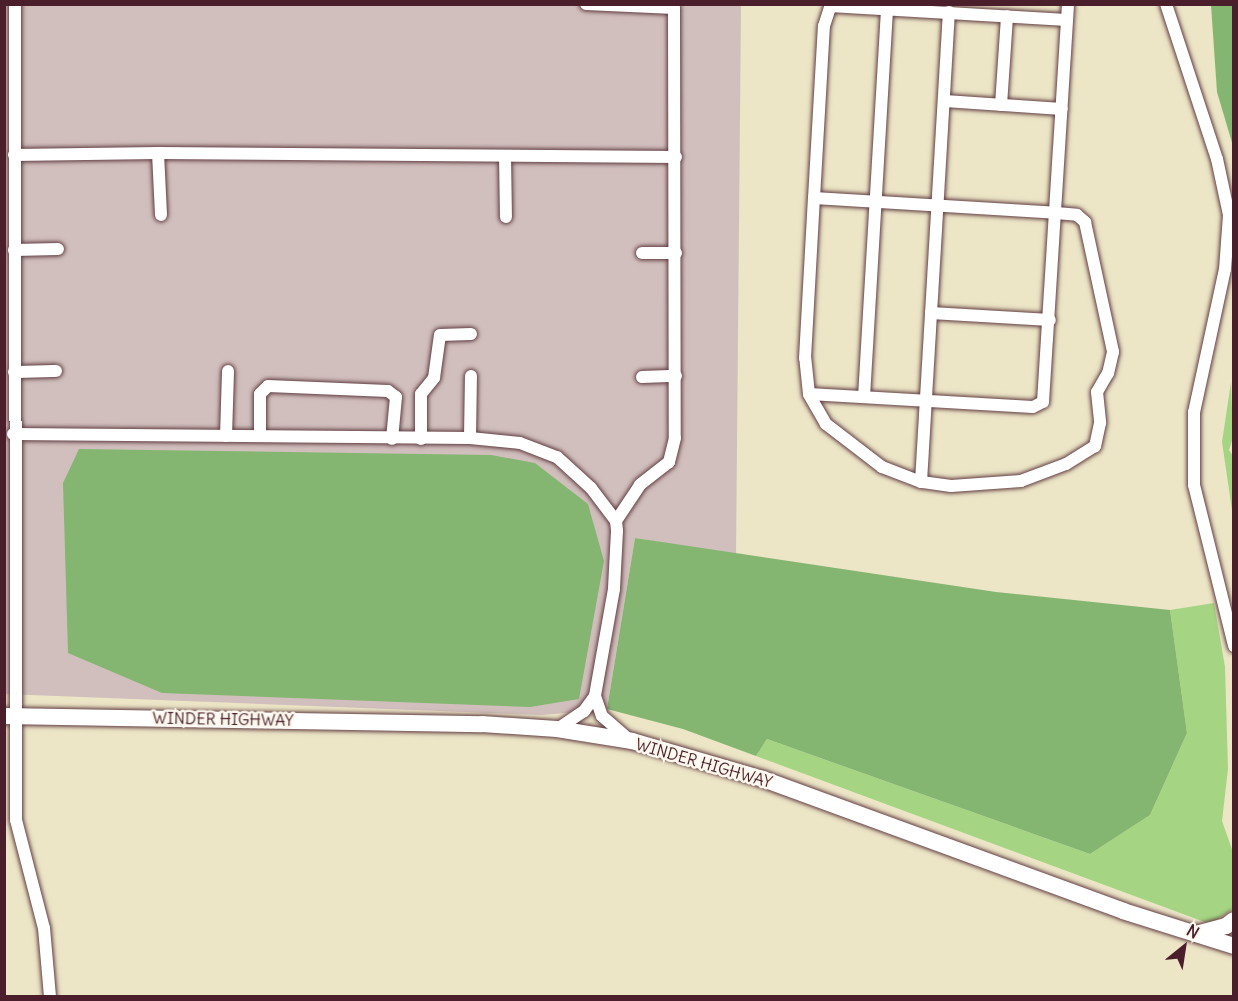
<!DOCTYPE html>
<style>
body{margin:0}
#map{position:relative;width:1238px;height:1001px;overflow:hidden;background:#ece5c6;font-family:Delius,sans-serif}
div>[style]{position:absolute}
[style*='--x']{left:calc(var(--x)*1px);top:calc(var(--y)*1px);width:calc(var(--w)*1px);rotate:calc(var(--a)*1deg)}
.industrial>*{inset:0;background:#d1bfbd}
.green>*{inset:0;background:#a5d583}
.forest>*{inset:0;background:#84b671}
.roads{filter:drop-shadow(0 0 2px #623d42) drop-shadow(0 0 2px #623d42)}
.minor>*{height:12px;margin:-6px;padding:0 6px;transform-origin:6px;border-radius:6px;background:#fff}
.major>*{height:16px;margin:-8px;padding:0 8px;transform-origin:8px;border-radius:8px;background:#fff}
span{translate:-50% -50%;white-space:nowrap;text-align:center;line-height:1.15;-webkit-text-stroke:5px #fbf7ec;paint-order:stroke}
.street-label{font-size:16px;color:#4a1f2b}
.frame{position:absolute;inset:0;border:6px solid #4a1f2b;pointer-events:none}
.north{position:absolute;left:1154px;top:917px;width:60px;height:60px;-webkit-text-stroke:4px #fbf7ec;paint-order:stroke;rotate:30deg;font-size:16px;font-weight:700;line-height:24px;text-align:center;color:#4a1f2b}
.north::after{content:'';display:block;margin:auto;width:21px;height:27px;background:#4a1f2b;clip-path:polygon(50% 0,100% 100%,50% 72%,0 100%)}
</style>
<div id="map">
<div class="industrial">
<div style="clip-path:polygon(5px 5px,741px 5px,736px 555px,635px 538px,607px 709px,543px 715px,5px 694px)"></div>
</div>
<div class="green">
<div style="clip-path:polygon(1231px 382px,1233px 438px,1229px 450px,1233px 456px,1233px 517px,1222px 442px)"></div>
<div style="clip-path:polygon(1214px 603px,1225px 667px,1228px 769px,1222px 821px,1233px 852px,1233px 909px,1210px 924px,756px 756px,767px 739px,1090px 854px,1150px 815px,1187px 733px,1170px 610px)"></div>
</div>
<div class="forest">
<div style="clip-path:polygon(1211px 5px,1233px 5px,1233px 146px,1217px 92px)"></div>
<div style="clip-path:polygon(79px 449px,491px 455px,535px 463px,588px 504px,604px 561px,579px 699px,530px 707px,162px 693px,68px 653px,63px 483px)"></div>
<div style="clip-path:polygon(635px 538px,996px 592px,1170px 610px,1187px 733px,1150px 815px,1090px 854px,767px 739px,756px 756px,683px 729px,607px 709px)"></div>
</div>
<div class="roads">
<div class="minor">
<div style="--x:15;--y:4;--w:816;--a:89.93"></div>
<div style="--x:16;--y:820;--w:112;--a:75.5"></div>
<div style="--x:44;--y:928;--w:68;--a:85"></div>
<div style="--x:586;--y:4;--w:88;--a:2.6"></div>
<div style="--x:674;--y:8;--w:430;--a:89.9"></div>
<div style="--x:675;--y:438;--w:25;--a:104"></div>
<div style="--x:669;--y:462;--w:37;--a:142"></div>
<div style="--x:640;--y:485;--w:43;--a:123.7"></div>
<div style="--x:1166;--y:4;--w:163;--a:71.8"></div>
<div style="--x:1217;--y:159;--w:57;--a:77.9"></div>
<div style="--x:1229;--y:215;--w:54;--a:94.2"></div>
<div style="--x:1225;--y:269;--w:146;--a:102.2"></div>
<div style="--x:1194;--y:412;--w:73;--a:90"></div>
<div style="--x:1194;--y:485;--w:166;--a:76"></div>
<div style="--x:830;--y:6;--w:237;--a:3.4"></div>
<div style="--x:945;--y:101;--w:117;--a:3.9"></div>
<div style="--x:1001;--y:105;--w:89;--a:-86.1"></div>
<div style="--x:158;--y:153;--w:518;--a:0.44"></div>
<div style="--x:14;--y:155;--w:144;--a:-0.8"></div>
<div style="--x:158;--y:153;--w:62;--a:87.2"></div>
<div style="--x:505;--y:156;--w:61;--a:89.1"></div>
<div style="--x:814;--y:198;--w:242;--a:3.5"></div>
<div style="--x:1056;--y:213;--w:21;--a:5"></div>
<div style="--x:1077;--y:215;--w:11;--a:41"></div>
<div style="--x:1085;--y:222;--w:133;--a:77.8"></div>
<div style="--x:1113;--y:352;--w:22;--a:103"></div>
<div style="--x:1108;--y:373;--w:22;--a:120"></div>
<div style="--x:1097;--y:392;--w:31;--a:84"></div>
<div style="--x:1100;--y:423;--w:24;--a:102"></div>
<div style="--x:1095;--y:446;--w:34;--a:148"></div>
<div style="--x:1066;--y:464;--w:48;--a:159.3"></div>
<div style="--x:1021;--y:481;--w:70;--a:175.9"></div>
<div style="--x:951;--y:486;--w:30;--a:-172"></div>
<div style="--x:921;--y:482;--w:42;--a:-159"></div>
<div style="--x:882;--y:467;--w:71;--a:-142.5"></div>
<div style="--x:826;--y:424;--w:34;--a:-120"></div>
<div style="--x:809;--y:394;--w:36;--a:-96"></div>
<div style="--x:805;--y:358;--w:160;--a:-86.8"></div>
<div style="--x:814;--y:198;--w:172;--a:-86.7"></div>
<div style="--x:824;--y:26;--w:23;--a:-72"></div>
<div style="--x:14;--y:250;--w:44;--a:-1.3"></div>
<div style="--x:642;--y:253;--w:34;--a:0"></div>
<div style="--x:931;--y:313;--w:119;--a:3.4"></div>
<div style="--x:14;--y:372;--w:42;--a:-1.4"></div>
<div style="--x:642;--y:377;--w:34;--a:-2"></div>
<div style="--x:809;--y:394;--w:224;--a:3.3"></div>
<div style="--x:1033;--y:407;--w:11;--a:-27"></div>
<div style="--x:1043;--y:402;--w:399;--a:-86.4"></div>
<div style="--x:864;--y:397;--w:389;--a:-86.6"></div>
<div style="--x:13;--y:434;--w:457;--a:0.5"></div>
<div style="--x:470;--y:438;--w:50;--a:5.7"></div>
<div style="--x:520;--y:443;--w:40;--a:21"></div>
<div style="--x:557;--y:457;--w:46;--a:42.4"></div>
<div style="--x:591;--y:488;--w:41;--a:52.9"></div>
<div style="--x:616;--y:521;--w:10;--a:84"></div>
<div style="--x:617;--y:531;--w:58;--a:93"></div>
<div style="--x:614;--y:589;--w:109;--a:100.1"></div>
<div style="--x:595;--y:696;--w:19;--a:126"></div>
<div style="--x:584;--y:711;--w:32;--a:146"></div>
<div style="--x:226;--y:436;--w:65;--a:-88.2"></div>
<div style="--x:260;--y:436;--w:42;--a:-90"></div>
<div style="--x:260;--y:394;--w:11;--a:-45"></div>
<div style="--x:268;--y:386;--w:120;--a:2.4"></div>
<div style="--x:388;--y:391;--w:10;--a:37"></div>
<div style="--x:396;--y:397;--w:42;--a:95.4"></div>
<div style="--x:470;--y:438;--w:62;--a:-89.1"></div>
<div style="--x:421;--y:439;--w:45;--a:-90"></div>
<div style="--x:421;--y:394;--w:21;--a:-51"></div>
<div style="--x:434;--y:378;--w:43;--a:-82.1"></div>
<div style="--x:440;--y:335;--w:31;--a:-2"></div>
<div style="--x:921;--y:482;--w:471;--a:-86.6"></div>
<div style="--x:595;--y:696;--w:21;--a:71"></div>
<div style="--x:602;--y:716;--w:35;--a:41"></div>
</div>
<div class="major">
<div style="--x:4;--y:716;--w:478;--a:1"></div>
<div style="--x:482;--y:724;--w:75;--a:3.8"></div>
<div style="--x:557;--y:729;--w:76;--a:9.1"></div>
<div style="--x:632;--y:741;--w:136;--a:16.2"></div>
<div style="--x:763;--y:779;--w:383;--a:20.1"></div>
<div style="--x:1123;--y:911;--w:116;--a:17.5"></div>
<div style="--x:1196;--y:934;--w:31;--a:-15"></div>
<div style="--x:1226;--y:926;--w:10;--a:-37"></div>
</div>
</div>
<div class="street-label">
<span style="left:223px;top:719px;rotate:1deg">WINDER HIGHWAY</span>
<span style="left:704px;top:763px;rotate:16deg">WINDER HIGHWAY</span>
</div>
<div class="frame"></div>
<div class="north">N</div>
</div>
